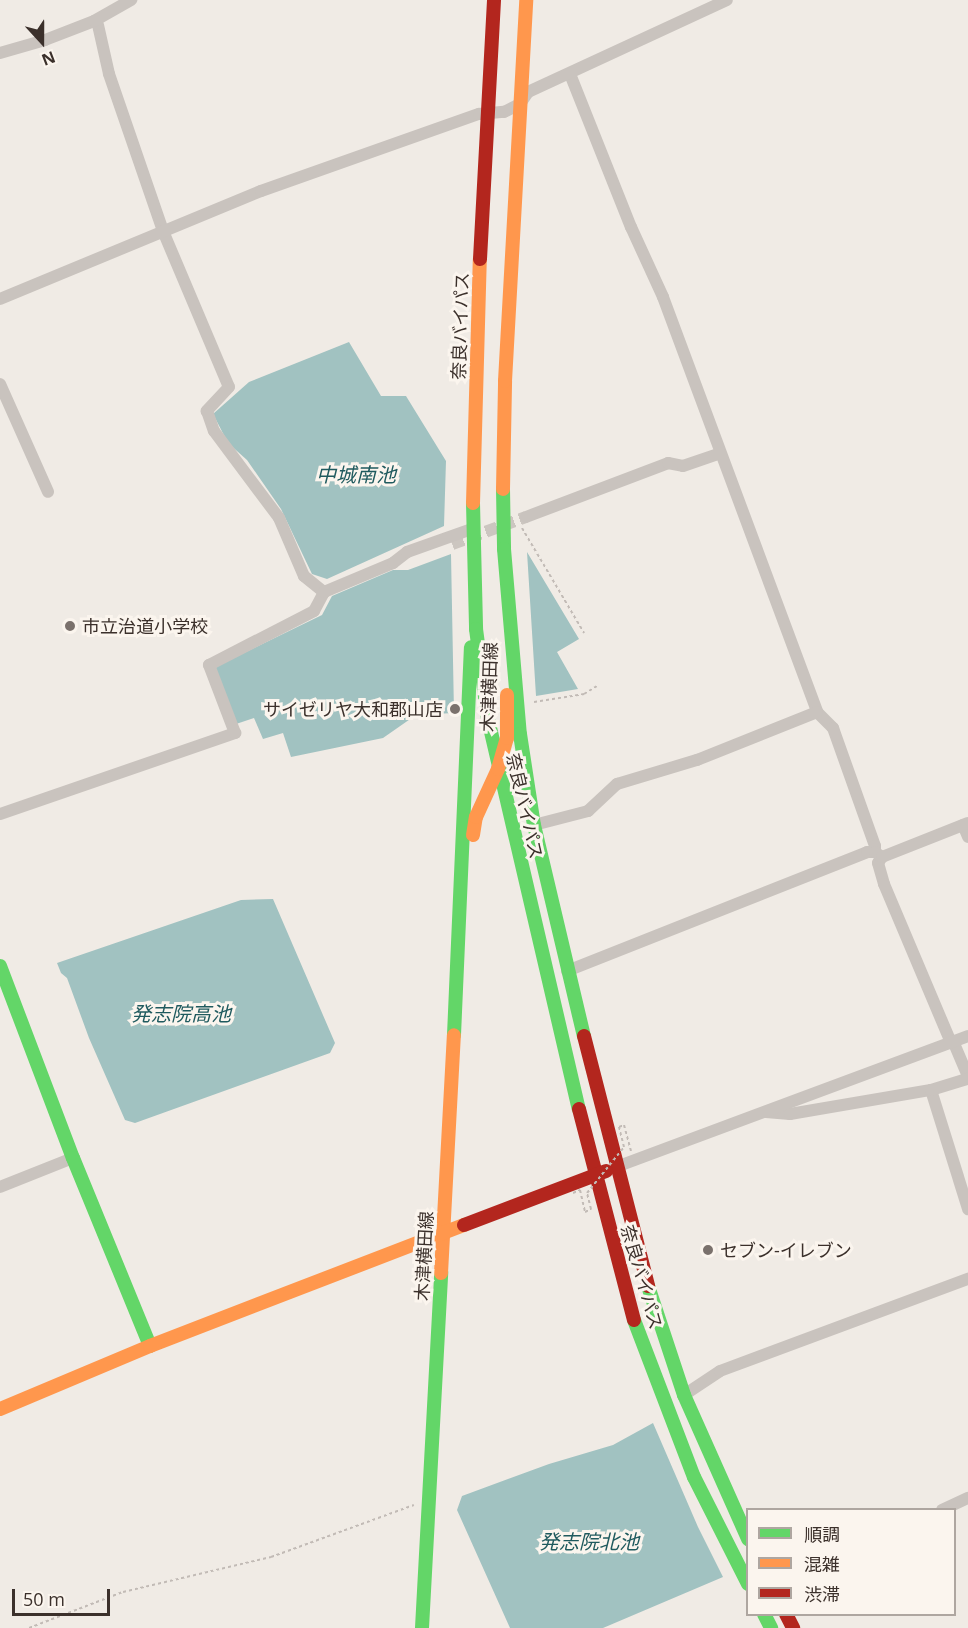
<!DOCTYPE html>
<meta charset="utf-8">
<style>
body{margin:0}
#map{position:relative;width:968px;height:1628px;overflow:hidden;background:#f0ebe5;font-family:"Open Sans","Noto Sans JP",sans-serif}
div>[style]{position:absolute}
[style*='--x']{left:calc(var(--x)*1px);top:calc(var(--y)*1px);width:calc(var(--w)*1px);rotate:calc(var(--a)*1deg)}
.water>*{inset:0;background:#a1c2c1}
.street-tunnel>*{height:12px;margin-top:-6px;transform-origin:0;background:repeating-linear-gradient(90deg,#ccc6c0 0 12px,transparent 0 18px)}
.path>*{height:2px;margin-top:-1px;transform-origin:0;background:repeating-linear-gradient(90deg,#c2bbb6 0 3px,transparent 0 6px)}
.street>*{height:12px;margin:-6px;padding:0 6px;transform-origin:6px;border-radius:6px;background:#c9c3be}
.fast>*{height:14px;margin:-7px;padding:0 7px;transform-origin:7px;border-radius:7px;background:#63d668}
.slow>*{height:14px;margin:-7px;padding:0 7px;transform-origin:7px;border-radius:7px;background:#ff974d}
.jam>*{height:14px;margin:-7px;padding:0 7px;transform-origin:7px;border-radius:7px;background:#b3261e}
.path-bridge>*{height:2px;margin-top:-1px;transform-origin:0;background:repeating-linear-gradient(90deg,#c2bbb6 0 3px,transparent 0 6px)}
.dots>*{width:16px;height:16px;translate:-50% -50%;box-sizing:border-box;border:3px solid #fbf5ee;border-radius:50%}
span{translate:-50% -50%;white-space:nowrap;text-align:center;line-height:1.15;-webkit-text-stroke:6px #fbf5ee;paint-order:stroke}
.street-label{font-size:18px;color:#3b302b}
.poi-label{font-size:18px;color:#3b302b}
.left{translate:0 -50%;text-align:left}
.right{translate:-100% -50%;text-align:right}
.water-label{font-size:20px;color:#1f5a5e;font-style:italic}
.legend{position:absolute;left:746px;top:1508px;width:210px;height:108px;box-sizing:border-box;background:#fbf5ee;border:2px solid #aea6a0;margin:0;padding:8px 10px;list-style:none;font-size:18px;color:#3b302b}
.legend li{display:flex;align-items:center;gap:12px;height:30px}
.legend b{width:30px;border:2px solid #aea6a0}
.north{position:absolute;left:12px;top:12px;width:60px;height:60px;-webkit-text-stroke:4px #fbf5ee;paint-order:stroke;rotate:159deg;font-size:16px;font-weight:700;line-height:24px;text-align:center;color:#3b302b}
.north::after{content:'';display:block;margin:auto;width:21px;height:27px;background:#3b302b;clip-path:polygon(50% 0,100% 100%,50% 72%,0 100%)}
.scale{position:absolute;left:12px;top:1589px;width:98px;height:27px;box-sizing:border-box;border:3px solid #3b302b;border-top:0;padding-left:8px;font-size:18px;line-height:21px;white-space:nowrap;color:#3b302b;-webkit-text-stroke:4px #fbf5ee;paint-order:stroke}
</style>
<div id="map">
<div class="water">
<div style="clip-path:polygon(349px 342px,381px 396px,406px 396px,446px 461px,444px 526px,327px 579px,312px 574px,281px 509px,247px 460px,228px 443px,213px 414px,249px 382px)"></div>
<div style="clip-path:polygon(527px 552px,579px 639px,557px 652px,578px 689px,536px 696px)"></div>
<div style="clip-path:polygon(451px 554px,454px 713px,416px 715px,383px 738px,291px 757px,283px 733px,263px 739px,254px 718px,236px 724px,215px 670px,217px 666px,322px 615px,332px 596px,393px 570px,408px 570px)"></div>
<div style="clip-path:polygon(273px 899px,335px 1043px,330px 1053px,135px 1123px,125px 1120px,89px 1038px,67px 978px,61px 973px,57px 963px,241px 900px)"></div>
<div style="clip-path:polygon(653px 1423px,698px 1527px,723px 1577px,603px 1628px,510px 1628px,457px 1510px,462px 1496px,549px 1464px,613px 1445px)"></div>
</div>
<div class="street-tunnel">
<div style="--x:452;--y:544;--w:79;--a:-20"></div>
</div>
<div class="path">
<div style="--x:522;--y:528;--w:122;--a:59.4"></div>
<div style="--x:534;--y:702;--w:51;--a:-9.1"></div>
<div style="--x:584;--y:694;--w:15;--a:-32"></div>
<div style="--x:29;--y:1628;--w:101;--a:-21"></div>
<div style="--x:123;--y:1592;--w:152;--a:-13.3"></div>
<div style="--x:271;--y:1557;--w:152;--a:-20"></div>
</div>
<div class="street">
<div style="--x:98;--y:25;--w:50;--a:77.3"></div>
<div style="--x:109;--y:74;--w:166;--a:71"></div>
<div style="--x:163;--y:231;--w:169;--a:67.1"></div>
<div style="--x:229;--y:387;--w:33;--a:133"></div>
<div style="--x:207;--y:411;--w:21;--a:71"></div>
<div style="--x:214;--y:431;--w:109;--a:53.2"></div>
<div style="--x:279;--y:518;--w:63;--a:66.7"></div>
<div style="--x:304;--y:576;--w:26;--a:39"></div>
<div style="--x:0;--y:53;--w:47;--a:-16.1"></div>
<div style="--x:45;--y:40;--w:53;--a:-21.2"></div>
<div style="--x:94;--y:21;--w:43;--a:-29.6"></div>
<div style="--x:570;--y:74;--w:165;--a:68.3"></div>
<div style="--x:631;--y:227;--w:77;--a:65.4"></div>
<div style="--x:663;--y:297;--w:443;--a:69.6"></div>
<div style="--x:817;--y:712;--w:23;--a:45"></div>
<div style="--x:833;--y:728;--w:125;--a:70.4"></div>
<div style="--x:875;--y:846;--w:6;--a:90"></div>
<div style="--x:0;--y:299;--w:282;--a:-22.5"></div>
<div style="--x:261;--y:191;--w:231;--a:-19.5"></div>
<div style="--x:479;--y:114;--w:25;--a:-5"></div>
<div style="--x:504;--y:112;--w:18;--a:-27"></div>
<div style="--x:520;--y:104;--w:14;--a:-56"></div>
<div style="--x:528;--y:92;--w:219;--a:-24.8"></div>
<div style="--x:0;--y:384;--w:118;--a:66"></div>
<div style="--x:526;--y:517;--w:152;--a:-20.8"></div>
<div style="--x:668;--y:463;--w:15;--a:11"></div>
<div style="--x:683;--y:466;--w:39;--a:-19"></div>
<div style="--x:0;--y:814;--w:249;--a:-19"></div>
<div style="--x:235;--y:733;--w:73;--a:-110.9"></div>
<div style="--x:209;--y:665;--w:118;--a:-27.2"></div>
<div style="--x:314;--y:611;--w:21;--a:-62"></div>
<div style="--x:324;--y:592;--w:75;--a:-22.8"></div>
<div style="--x:393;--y:563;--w:18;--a:-38"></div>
<div style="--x:407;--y:552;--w:69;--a:-19.5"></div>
<div style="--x:534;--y:825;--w:56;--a:-14.5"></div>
<div style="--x:588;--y:811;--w:40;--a:-43"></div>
<div style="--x:617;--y:784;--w:84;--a:-16.7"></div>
<div style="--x:697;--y:760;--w:129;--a:-21.8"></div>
<div style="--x:963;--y:825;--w:13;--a:67"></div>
<div style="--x:882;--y:857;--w:7;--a:124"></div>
<div style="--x:878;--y:863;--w:22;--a:74"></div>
<div style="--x:884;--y:884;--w:169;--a:67.1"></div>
<div style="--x:567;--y:971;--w:323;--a:-21.6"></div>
<div style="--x:867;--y:852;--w:8;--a:0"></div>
<div style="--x:875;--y:852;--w:9;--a:36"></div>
<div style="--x:882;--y:857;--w:92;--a:-21.6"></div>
<div style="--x:953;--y:1041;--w:39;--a:67"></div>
<div style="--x:931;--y:1090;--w:125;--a:72.7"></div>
<div style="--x:766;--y:1112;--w:24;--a:5"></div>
<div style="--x:790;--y:1114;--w:143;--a:-9.7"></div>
<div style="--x:931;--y:1090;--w:39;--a:-17"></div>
<div style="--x:616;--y:1167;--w:376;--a:-20.4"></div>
<div style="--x:0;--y:1187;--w:79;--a:-21.7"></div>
<div style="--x:684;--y:1395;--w:43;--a:-33.7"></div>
<div style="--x:720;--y:1371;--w:265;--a:-20.4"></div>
<div style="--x:942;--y:1510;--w:29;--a:-25"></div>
</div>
<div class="fast">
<div style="--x:503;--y:489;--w:60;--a:89"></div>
<div style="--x:504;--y:549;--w:186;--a:85.1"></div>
<div style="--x:520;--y:734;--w:92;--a:81.3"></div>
<div style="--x:534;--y:825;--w:217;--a:76.7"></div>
<div style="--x:473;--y:503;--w:126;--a:88.6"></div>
<div style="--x:476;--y:629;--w:91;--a:82.4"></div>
<div style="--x:488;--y:719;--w:400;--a:76.9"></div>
<div style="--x:0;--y:966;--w:205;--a:69.2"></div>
<div style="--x:73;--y:1158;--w:203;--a:67.7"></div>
<div style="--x:454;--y:1035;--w:388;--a:-87.5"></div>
<div style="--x:648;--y:1286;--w:115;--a:71.7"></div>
<div style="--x:684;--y:1395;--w:158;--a:66"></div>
<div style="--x:634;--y:1320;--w:168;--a:69.1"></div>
<div style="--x:694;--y:1477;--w:120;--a:63.2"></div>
<div style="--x:764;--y:1614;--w:16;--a:63"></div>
<div style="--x:422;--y:1628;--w:356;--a:-86.9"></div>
</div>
<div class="slow">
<div style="--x:503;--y:489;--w:108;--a:-88.9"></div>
<div style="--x:505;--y:381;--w:382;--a:-86.8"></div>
<div style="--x:473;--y:503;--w:244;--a:-88.4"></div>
<div style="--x:473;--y:835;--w:18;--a:-81"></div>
<div style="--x:476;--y:817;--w:53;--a:-65.4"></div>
<div style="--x:498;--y:769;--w:32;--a:-74"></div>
<div style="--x:507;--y:738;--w:43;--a:-90"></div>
<div style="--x:441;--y:1273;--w:238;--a:-86.9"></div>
<div style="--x:0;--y:1409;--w:163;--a:-22.8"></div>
<div style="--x:150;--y:1346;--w:337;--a:-21.1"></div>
</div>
<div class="jam">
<div style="--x:480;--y:259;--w:259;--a:-86.9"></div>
<div style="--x:584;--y:1036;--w:258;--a:75.6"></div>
<div style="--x:579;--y:1109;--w:218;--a:75.4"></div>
<div style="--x:464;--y:1225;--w:152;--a:-20.8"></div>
<div style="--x:786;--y:1614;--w:16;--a:63"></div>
</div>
<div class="path-bridge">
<div style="--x:573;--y:1193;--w:8;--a:-23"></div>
<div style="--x:580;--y:1190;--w:23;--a:77"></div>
<div style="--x:585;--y:1212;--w:7;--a:-27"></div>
<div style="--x:591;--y:1209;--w:16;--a:-104"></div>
<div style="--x:587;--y:1193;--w:59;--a:-51.2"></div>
<div style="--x:624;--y:1147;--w:21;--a:-104"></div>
<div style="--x:619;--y:1127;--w:5;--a:-22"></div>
<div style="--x:624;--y:1125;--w:27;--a:75"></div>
</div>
<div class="dots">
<div style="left:70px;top:626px;background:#7a716c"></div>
<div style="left:455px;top:709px;background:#7a716c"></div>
<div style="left:708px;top:1250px;background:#7a716c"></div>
</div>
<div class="street-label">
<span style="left:460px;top:326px;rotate:-88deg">奈良バイパス</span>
<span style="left:489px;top:687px;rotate:-88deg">木津横田線</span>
<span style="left:525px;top:806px;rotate:77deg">奈良バイパス</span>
<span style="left:424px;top:1256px;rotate:-87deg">木津横田線</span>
<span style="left:642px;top:1277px;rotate:74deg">奈良バイパス</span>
</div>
<div class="poi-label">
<span class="left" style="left:82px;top:626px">市立治道小学校</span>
<span class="right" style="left:443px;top:709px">サイゼリヤ大和郡山店</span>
<span class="left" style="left:720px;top:1250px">セブン-イレブン</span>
</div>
<div class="water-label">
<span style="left:356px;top:474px">中城南池</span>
<span style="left:181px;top:1013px">発志院高池</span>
<span style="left:589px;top:1541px">発志院北池</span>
</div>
<ul class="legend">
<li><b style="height:8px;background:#63d668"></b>順調</li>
<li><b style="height:8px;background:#ff974d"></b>混雑</li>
<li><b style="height:8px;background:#b3261e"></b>渋滞</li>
</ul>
<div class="north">N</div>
<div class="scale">50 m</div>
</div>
